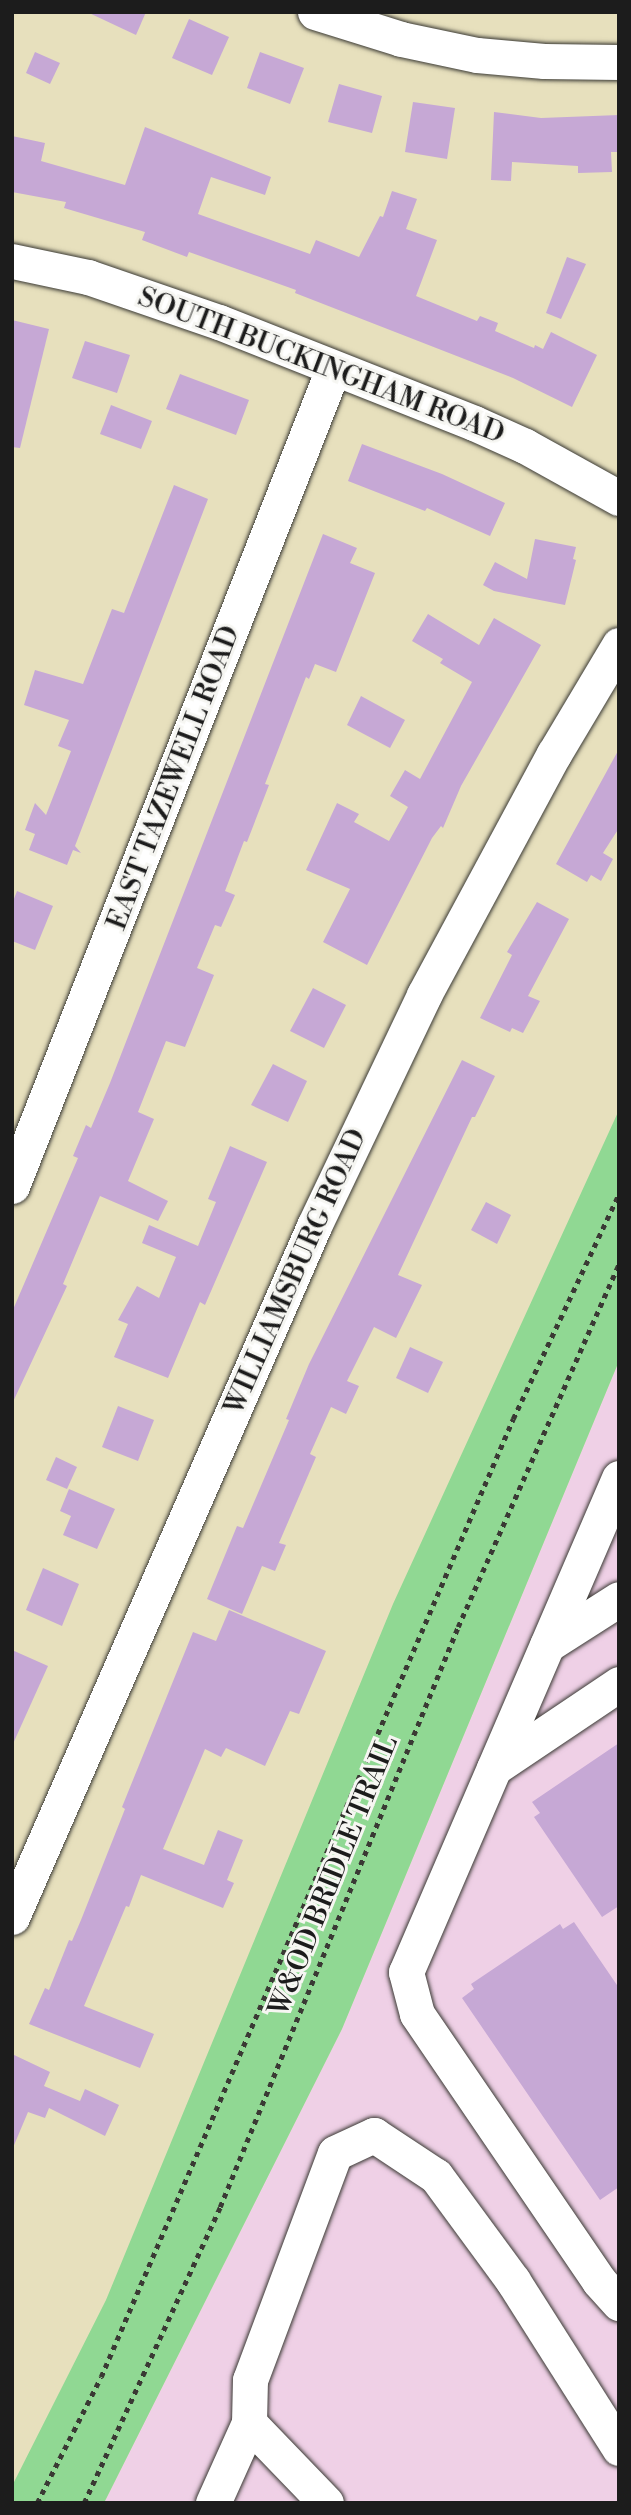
<!DOCTYPE html>
<style>
body{margin:0}
#map{position:relative;width:631px;height:2515px;overflow:hidden;background:#e7e0bd;font-family:"Libre Bodoni",serif}
div>[style]{position:absolute}
[style*='--x']{left:calc(var(--x)*1px);top:calc(var(--y)*1px);width:calc(var(--w)*1px);rotate:calc(var(--a)*1deg)}
.built>*{inset:0;background:#efd0e6}
.green>*{inset:0;background:#90d893}
.building>*{inset:0;background:#c6a8d5}
.path>*{height:4.5px;margin-top:-2.25px;transform-origin:0;background:repeating-linear-gradient(90deg,#3a3934 0 5px,transparent 0 10px)}
.roads{filter:drop-shadow(0 0 2px #3a3934) drop-shadow(0 0 2px #3a3934)}
.minor>*{height:35px;margin:-17.5px;padding:0 17.5px;transform-origin:17.5px;border-radius:17.5px;background:#fff}
span{translate:-50% -50%;white-space:nowrap;text-align:center;line-height:1.15;-webkit-text-stroke:6px #f6f6f2;paint-order:stroke}
.street-label{font-size:28px;color:#1c1c1c}
.frame{position:absolute;inset:0;border:14px solid #1c1c1c;pointer-events:none}
</style>
<div id="map">
<div class="built">
<div style="clip-path:polygon(619px 1361px,619px 2503px,104px 2503px,342px 2029px)"></div>
</div>
<div class="green">
<div style="clip-path:polygon(619px 1110px,619px 1361px,342px 2029px,104px 2503px,12px 2503px,12px 2486px,106px 2300px,393px 1604px)"></div>
</div>
<div class="building">
<div style="clip-path:polygon(87px 12px,146px 12px,136px 35px)"></div>
<div style="clip-path:polygon(189px 19px,229px 37px,212px 75px,172px 58px)"></div>
<div style="clip-path:polygon(35px 52px,60px 63px,50px 84px,26px 73px)"></div>
<div style="clip-path:polygon(260px 52px,304px 68px,290px 104px,247px 88px)"></div>
<div style="clip-path:polygon(339px 84px,382px 96px,372px 133px,328px 122px)"></div>
<div style="clip-path:polygon(413px 102px,455px 108px,447px 159px,405px 152px)"></div>
<div style="clip-path:polygon(494px 112px,541px 118px,619px 115px,619px 152px,611px 152px,612px 172px,578px 173px,578px 166px,512px 162px,511px 181px,491px 180px)"></div>
<div style="clip-path:polygon(145px 127px,271px 177px,265px 195px,211px 177px,198px 214px,310px 254px,316px 240px,359px 257px,380px 216px,383px 217px,392px 191px,417px 199px,406px 229px,437px 240px,416px 296px,477px 321px,480px 316px,498px 323px,495px 331px,534px 348px,535px 345px,543px 349px,551px 332px,597px 355px,572px 407px,513px 378px,295px 293px,296px 290px,189px 252px,187px 257px,142px 240px,145px 232px,64px 208px,66px 202px,12px 192px,12px 136px,45px 143px,41px 161px,125px 185px)"></div>
<div style="clip-path:polygon(567px 257px,586px 264px,561px 319px,546px 313px)"></div>
<div style="clip-path:polygon(12px 320px,49px 329px,20px 448px,12px 447px)"></div>
<div style="clip-path:polygon(85px 341px,130px 355px,117px 393px,72px 378px)"></div>
<div style="clip-path:polygon(180px 374px,249px 400px,236px 435px,166px 409px)"></div>
<div style="clip-path:polygon(111px 405px,152px 421px,141px 449px,100px 434px)"></div>
<div style="clip-path:polygon(362px 444px,442px 474px,505px 503px,490px 536px,427px 508px,425px 511px,348px 481px)"></div>
<div style="clip-path:polygon(174px 485px,208px 499px,75px 846px,81px 853px,73px 850px,67px 865px,29px 850px,35px 834px,25px 830px,35px 803px,46px 815px,71px 751px,58px 746px,69px 720px,24px 705px,35px 670px,83px 684px,112px 609px,124px 613px)"></div>
<div style="clip-path:polygon(323px 534px,357px 548px,350px 563px,375px 573px,336px 672px,315px 664px,309px 679px,306px 677px,265px 784px,269px 785px,247px 842px,244px 841px,225px 891px,235px 895px,221px 927px,215px 925px,197px 968px,214px 975px,185px 1047px,166px 1041px,138px 1112px,154px 1119px,128px 1181px,168px 1201px,158px 1221px,100px 1196px,63px 1284px,67px 1286px,12px 1404px,12px 1312px,78px 1158px,73px 1156px,86px 1125px,91px 1128px,110px 1083px)"></div>
<div style="clip-path:polygon(535px 539px,576px 547px,573px 559px,576px 560px,565px 605px,494px 591px,483px 585px,495px 562px,527px 579px)"></div>
<div style="clip-path:polygon(428px 614px,479px 645px,494px 618px,541px 645px,461px 786px,443px 828px,441px 826px,432px 838px,367px 965px,323px 942px,350px 889px,306px 870px,337px 803px,359px 814px,354px 822px,389px 841px,408px 807px,390px 796px,405px 770px,420px 779px,472px 682px,440px 663px,443px 659px,412px 641px)"></div>
<div style="clip-path:polygon(361px 696px,405px 720px,390px 748px,347px 725px)"></div>
<div style="clip-path:polygon(619px 749px,619px 828px,603px 853px,613px 859px,601px 881px,591px 875px,587px 882px,556px 864px)"></div>
<div style="clip-path:polygon(17px 891px,53px 906px,35px 950px,12px 941px,12px 904px)"></div>
<div style="clip-path:polygon(537px 902px,569px 919px,528px 996px,540px 1001px,523px 1033px,512px 1028px,510px 1032px,480px 1018px,512px 955px,507px 952px)"></div>
<div style="clip-path:polygon(313px 988px,346px 1005px,324px 1048px,290px 1031px)"></div>
<div style="clip-path:polygon(462px 1060px,495px 1076px,475px 1117px,472px 1117px,398px 1275px,422px 1285px,396px 1338px,374px 1327px,347px 1381px,359px 1386px,346px 1414px,331px 1407px,310px 1454px,316px 1457px,279px 1543px,286px 1545px,275px 1571px,262px 1566px,242px 1614px,207px 1599px,237px 1526px,243px 1528px,289px 1420px,286px 1419px,309px 1364px)"></div>
<div style="clip-path:polygon(273px 1064px,307px 1081px,288px 1122px,251px 1105px)"></div>
<div style="clip-path:polygon(230px 1146px,267px 1162px,205px 1305px,200px 1302px,168px 1378px,114px 1357px,128px 1324px,118px 1320px,137px 1286px,159px 1298px,176px 1257px,142px 1243px,149px 1225px,198px 1246px,216px 1202px,208px 1199px)"></div>
<div style="clip-path:polygon(486px 1202px,511px 1215px,497px 1244px,471px 1230px)"></div>
<div style="clip-path:polygon(410px 1347px,443px 1362px,428px 1393px,396px 1378px)"></div>
<div style="clip-path:polygon(118px 1406px,154px 1420px,138px 1461px,102px 1447px)"></div>
<div style="clip-path:polygon(56px 1457px,77px 1467px,67px 1489px,46px 1480px)"></div>
<div style="clip-path:polygon(69px 1489px,115px 1509px,97px 1549px,63px 1535px,71px 1516px,60px 1511px)"></div>
<div style="clip-path:polygon(43px 1568px,79px 1584px,62px 1626px,26px 1610px)"></div>
<div style="clip-path:polygon(229px 1610px,326px 1651px,299px 1714px,290px 1711px,265px 1766px,226px 1748px,221px 1757px,205px 1749px,163px 1849px,204px 1865px,218px 1830px,243px 1840px,227px 1880px,234px 1883px,223px 1908px,141px 1875px,129px 1907px,126px 1906px,84px 2006px,154px 2034px,140px 2068px,29px 2024px,45px 1988px,49px 1990px,69px 1940px,72px 1941px,81px 1920px,125px 1809px,122px 1807px,193px 1632px,216px 1641px)"></div>
<div style="clip-path:polygon(12px 1650px,48px 1666px,12px 1746px)"></div>
<div style="clip-path:polygon(619px 1743px,619px 1906px,602px 1917px,534px 1817px,540px 1813px,532px 1802px)"></div>
<div style="clip-path:polygon(574px 1922px,619px 1988px,619px 2187px,600px 2200px,462px 1998px,474px 1989px,471px 1984px,560px 1924px,563px 1929px)"></div>
<div style="clip-path:polygon(12px 2054px,50px 2072px,44px 2086px,80px 2101px,85px 2089px,119px 2105px,105px 2136px,49px 2108px,45px 2118px,28px 2112px,12px 2150px)"></div>
</div>
<div class="path">
<div style="--x:37;--y:2503;--w:141;--a:-63.1"></div>
<div style="--x:101;--y:2377;--w:1043;--a:-66.73"></div>
<div style="--x:513;--y:1419;--w:249;--a:-64.8"></div>
<div style="--x:84;--y:2503;--w:326;--a:-65.3"></div>
<div style="--x:220;--y:2207;--w:627;--a:-67.69"></div>
<div style="--x:458;--y:1627;--w:397;--a:-66.1"></div>
</div>
<div class="roads">
<div class="minor">
<div style="--x:315;--y:12;--w:90;--a:17.4"></div>
<div style="--x:401;--y:39;--w:78;--a:11.9"></div>
<div style="--x:477;--y:55;--w:67;--a:5.1"></div>
<div style="--x:544;--y:61;--w:75;--a:0.8"></div>
<div style="--x:12;--y:261;--w:78;--a:11.9"></div>
<div style="--x:88;--y:277;--w:139;--a:19"></div>
<div style="--x:219;--y:322;--w:274;--a:21.6"></div>
<div style="--x:474;--y:423;--w:56;--a:24.3"></div>
<div style="--x:525;--y:446;--w:107;--a:29"></div>
<div style="--x:12;--y:1186;--w:878;--a:-68.55"></div>
<div style="--x:619;--y:1478;--w:538;--a:113.32"></div>
<div style="--x:406;--y:1972;--w:43;--a:75.3"></div>
<div style="--x:417;--y:2014;--w:323;--a:55.7"></div>
<div style="--x:599;--y:2281;--w:30;--a:48"></div>
<div style="--x:547;--y:1645;--w:85;--a:-32.6"></div>
<div style="--x:494;--y:1768;--w:151;--a:-33.9"></div>
<div style="--x:12;--y:1917;--w:754;--a:-66.39"></div>
<div style="--x:314;--y:1226;--w:256;--a:-64.5"></div>
<div style="--x:424;--y:995;--w:274;--a:-61.7"></div>
<div style="--x:554;--y:754;--w:127;--a:-59.2"></div>
<div style="--x:249;--y:2423;--w:43;--a:-88.7"></div>
<div style="--x:250;--y:2380;--w:242;--a:-69.5"></div>
<div style="--x:335;--y:2153;--w:43;--a:-24.8"></div>
<div style="--x:374;--y:2135;--w:74;--a:33.5"></div>
<div style="--x:436;--y:2176;--w:130;--a:53.7"></div>
<div style="--x:513;--y:2281;--w:198;--a:57.6"></div>
<div style="--x:213;--y:2503;--w:88;--a:-65.8"></div>
<div style="--x:249;--y:2423;--w:111;--a:46.1"></div>
</div>
</div>
<div class="street-label">
<span style="left:321px;top:366px;rotate:21deg">SOUTH BUCKINGHAM ROAD</span>
<span style="left:174px;top:778px;rotate:-69deg">EAST TAZEWELL ROAD</span>
<span style="left:296px;top:1272px;rotate:-66deg">WILLIAMSBURG ROAD</span>
<span style="left:334px;top:1876px;rotate:-68deg">W&amp;OD BRIDLE TRAIL</span>
</div>
<div class="frame"></div>
</div>
